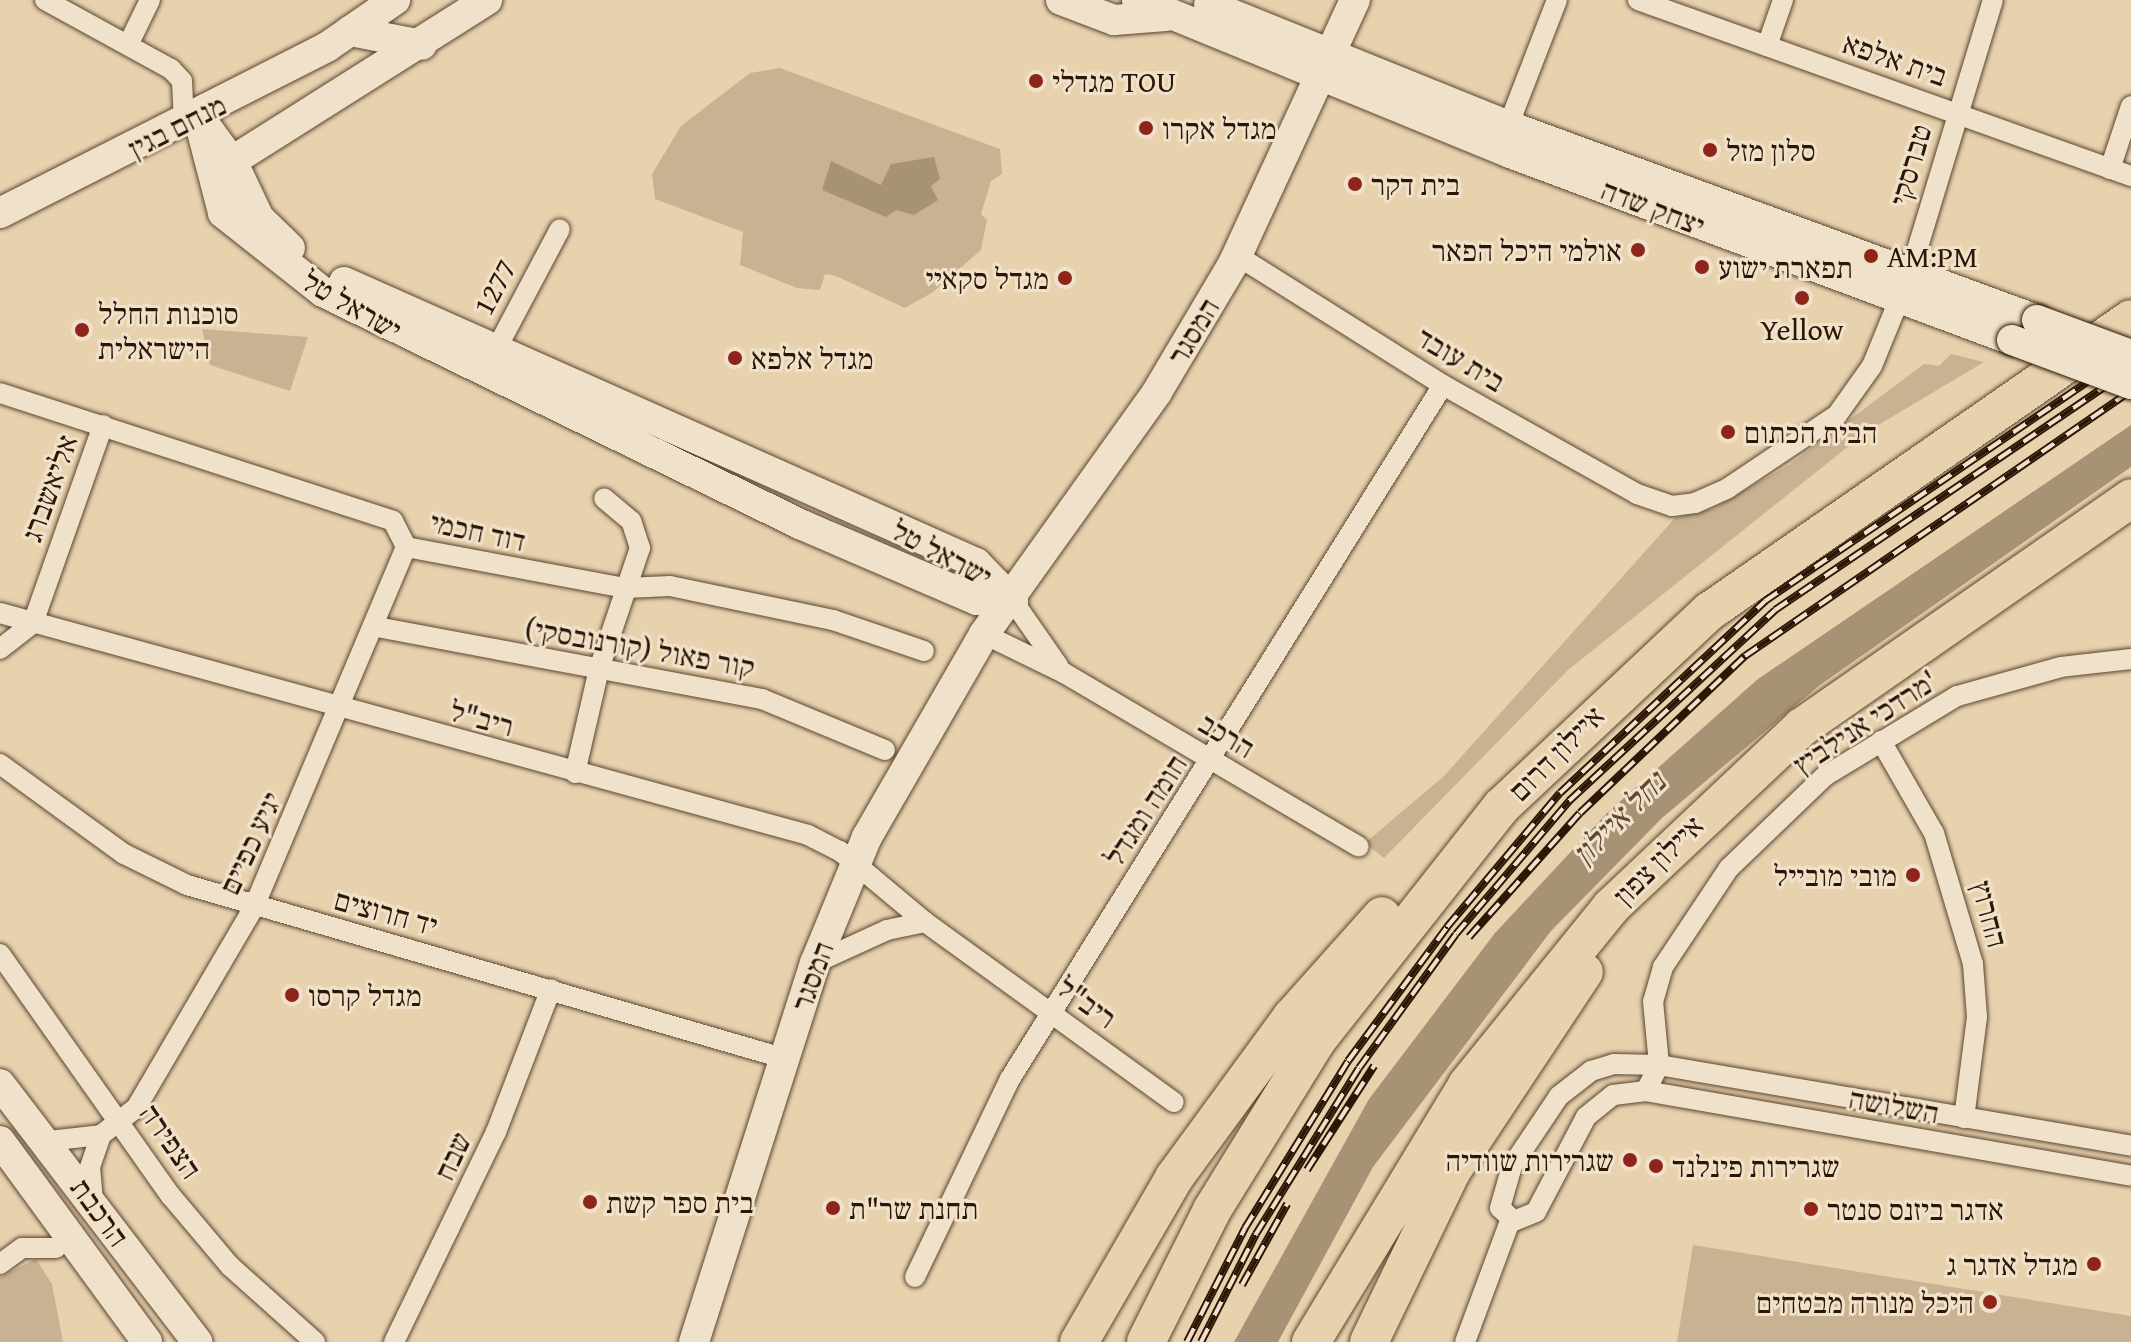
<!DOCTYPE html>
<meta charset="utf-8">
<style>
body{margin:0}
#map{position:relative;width:2131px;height:1342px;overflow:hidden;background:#e8d2ae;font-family:"Gentium Book Plus","Frank Ruhl Libre",serif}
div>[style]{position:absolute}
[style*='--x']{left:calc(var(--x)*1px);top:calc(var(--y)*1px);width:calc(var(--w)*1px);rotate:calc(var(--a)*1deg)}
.green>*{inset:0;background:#c8b291}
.water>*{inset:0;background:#a89275}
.roads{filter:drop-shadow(0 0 2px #5b4530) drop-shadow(0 0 2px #5b4530)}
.street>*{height:20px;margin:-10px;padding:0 10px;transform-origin:10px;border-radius:10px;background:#f0e2ca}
.secondary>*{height:30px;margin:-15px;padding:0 15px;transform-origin:15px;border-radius:15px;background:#f0e2ca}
.highway>*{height:38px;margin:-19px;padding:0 19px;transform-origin:19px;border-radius:19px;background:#e8d2ae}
.rail>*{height:8px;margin-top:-4px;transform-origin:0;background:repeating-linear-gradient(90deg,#f0e2ca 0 15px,#2c1606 0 30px);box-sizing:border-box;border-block:2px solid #2c1606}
.bridges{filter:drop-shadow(0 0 2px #2c1606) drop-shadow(0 0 2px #2c1606)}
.secondary-bridge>*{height:30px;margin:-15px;padding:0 15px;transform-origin:15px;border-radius:15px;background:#f0e2ca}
.dots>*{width:22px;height:22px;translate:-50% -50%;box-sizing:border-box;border:4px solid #f0e2ca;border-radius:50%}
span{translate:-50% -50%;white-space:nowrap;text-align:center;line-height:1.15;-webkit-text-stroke:6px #f0e2ca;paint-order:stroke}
.street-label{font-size:30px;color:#2c1606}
.poi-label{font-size:30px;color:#2c1606}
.left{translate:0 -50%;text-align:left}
.right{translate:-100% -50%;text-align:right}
.water-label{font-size:32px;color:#5e4832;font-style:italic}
</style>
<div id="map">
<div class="green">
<div style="clip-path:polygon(780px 68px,1000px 149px,1002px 174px,991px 181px,981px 214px,987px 220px,981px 250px,933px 292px,905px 308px,836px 276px,825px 274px,820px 290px,797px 288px,740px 265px,743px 232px,655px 199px,652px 174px,681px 126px,750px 73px)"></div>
<div style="clip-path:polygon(202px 329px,308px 337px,290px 391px,210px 365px)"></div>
<div style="clip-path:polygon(1951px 354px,1984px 362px,1865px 433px,1568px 670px,1384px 858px,1365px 843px,1444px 776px,1675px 518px,1712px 509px,1789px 465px,1924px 364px,1939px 366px)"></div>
<div style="clip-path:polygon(1693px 1245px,2131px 1316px,2131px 1342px,1677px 1342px)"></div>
<div style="clip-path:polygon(36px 1259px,52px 1284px,63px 1342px,0 1342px,0 1277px)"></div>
</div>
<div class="water">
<div style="clip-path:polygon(934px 157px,940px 179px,931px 186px,938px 200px,914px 215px,896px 210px,886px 217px,822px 190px,831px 161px,881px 185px,891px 164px)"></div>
<div style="clip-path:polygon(2131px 425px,2131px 467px,1820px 685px,1662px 818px,1551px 931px,1373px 1167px,1278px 1342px,1234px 1342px,1369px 1099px,1495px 933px,1606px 814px,1758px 679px)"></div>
</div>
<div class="roads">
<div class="street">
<div style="--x:45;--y:0;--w:144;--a:28.7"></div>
<div style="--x:171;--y:69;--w:16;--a:47"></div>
<div style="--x:182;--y:81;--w:42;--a:87.3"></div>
<div style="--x:1638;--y:0;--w:523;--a:19.65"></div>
<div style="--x:129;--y:43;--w:48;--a:-64"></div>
<div style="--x:1767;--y:46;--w:49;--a:-70.8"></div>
<div style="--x:1505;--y:134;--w:144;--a:-68.8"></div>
<div style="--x:2110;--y:169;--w:66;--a:-71.6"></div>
<div style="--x:1238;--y:256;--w:242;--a:32.2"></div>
<div style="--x:1443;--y:385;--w:223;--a:29.3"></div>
<div style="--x:1637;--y:494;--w:37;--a:19"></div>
<div style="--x:1672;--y:506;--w:23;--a:-7"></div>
<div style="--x:1695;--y:503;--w:36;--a:-24"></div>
<div style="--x:1728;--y:488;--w:131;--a:-33.8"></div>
<div style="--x:1837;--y:415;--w:60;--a:-54.5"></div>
<div style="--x:1872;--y:366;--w:100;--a:-67.8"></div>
<div style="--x:1910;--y:273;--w:285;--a:-73.1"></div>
<div style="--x:490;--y:361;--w:149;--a:-62.1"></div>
<div style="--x:0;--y:393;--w:413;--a:18"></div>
<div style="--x:393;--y:521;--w:29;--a:63"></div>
<div style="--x:406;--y:547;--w:391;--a:112.9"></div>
<div style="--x:254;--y:907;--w:233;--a:120.4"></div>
<div style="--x:136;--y:1108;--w:44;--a:142.4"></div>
<div style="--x:101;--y:1135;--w:53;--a:173.5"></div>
<div style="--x:406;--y:547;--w:224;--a:10.6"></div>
<div style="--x:626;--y:588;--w:44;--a:-2.6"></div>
<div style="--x:670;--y:586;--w:167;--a:11.8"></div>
<div style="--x:833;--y:620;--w:96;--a:18.8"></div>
<div style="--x:1013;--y:601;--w:80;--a:55.1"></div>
<div style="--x:0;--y:613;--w:838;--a:15.36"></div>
<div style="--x:808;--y:835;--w:36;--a:27"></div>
<div style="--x:840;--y:851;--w:111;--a:39.9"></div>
<div style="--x:925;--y:922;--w:307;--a:35.9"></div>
<div style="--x:377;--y:627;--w:392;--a:10.6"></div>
<div style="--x:762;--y:699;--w:133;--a:22.5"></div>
<div style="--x:984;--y:634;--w:89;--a:26"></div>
<div style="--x:1064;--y:673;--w:342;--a:30.5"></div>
<div style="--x:0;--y:649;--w:42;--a:-38.2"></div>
<div style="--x:33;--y:623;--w:210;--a:-70.5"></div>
<div style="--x:2131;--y:659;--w:70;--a:173.5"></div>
<div style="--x:2061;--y:667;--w:108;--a:164.4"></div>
<div style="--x:1957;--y:696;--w:154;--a:148.8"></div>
<div style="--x:1825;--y:776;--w:133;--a:136.2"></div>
<div style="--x:1729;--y:868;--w:119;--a:123.7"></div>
<div style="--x:1663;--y:967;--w:35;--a:106"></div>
<div style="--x:1653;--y:1001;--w:64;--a:84.6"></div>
<div style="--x:1659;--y:1065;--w:29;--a:117"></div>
<div style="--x:1646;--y:1091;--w:33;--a:173"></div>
<div style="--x:1613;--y:1095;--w:35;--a:141"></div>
<div style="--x:1586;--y:1117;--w:107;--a:117.8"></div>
<div style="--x:1536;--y:1212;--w:24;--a:158"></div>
<div style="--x:1514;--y:1221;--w:19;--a:-137"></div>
<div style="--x:1500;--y:1208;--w:44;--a:-74.1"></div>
<div style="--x:1512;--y:1166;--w:84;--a:-56.1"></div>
<div style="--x:1559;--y:1096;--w:41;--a:-38"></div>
<div style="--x:1591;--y:1071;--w:24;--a:-17"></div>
<div style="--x:1614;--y:1064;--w:45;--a:1.3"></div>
<div style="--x:1659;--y:1065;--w:479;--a:9.7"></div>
<div style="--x:1881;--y:741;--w:106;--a:60.1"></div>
<div style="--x:1934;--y:833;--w:137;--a:73.4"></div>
<div style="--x:1973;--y:964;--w:53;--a:85.7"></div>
<div style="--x:1977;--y:1017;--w:102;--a:97.3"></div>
<div style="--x:0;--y:764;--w:153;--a:36"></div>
<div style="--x:124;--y:854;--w:70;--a:26.2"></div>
<div style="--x:187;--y:885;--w:621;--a:16.19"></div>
<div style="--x:575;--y:773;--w:107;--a:-77"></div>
<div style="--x:599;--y:669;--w:128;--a:-71.3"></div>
<div style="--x:640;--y:548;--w:28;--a:-108"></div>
<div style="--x:631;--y:521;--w:35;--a:-140"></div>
<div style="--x:0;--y:954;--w:296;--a:54.8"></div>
<div style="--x:171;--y:1196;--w:92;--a:49.9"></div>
<div style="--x:230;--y:1266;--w:114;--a:41.8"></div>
<div style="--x:815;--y:963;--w:79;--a:-24.6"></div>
<div style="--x:887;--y:930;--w:39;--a:-12"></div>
<div style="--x:1646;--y:1091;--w:492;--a:9.9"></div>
<div style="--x:93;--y:1201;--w:34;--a:-95"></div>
<div style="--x:90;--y:1167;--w:34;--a:-71"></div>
<div style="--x:0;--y:1264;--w:27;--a:-36"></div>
<div style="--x:22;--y:1248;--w:34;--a:0"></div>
<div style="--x:915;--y:1277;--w:220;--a:-64.4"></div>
<div style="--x:1010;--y:1079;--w:818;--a:-58.04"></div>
<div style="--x:394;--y:1342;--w:233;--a:-64.1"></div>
<div style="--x:496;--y:1132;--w:153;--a:-69"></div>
<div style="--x:1465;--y:1342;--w:129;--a:-69.6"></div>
</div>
<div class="secondary">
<div style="--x:1061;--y:0;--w:57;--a:20.7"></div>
<div style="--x:1114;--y:20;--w:52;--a:-4.4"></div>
<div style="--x:1137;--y:0;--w:403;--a:22.3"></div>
<div style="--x:1510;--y:153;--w:536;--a:20.43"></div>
<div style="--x:1209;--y:5;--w:320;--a:22"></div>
<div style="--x:1506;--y:125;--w:566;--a:20.16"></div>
<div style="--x:350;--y:31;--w:73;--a:11"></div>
<div style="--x:198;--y:116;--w:100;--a:75.5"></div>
<div style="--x:223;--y:213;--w:127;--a:38.3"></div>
<div style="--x:323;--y:292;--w:533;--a:25.94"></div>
<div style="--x:802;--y:525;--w:190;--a:23.2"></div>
<div style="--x:977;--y:600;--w:36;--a:2"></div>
<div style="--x:202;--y:121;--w:52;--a:53.6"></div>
<div style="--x:233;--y:163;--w:61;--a:64.7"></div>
<div style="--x:259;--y:218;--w:43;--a:44.1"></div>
<div style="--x:215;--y:172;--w:322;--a:-32.3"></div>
<div style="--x:0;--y:213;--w:367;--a:-26.9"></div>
<div style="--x:327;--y:47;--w:83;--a:-34.7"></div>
<div style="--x:344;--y:282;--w:692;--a:23.97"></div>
<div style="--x:976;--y:563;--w:53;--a:45.8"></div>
<div style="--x:0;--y:1084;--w:325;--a:52.6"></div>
<div style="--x:0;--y:1141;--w:249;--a:53.8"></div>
<div style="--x:694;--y:1342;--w:398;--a:-72.3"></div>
<div style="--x:815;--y:963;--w:136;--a:-67.6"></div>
<div style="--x:867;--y:837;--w:234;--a:-60"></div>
<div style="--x:984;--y:634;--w:297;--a:-54.4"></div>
<div style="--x:1157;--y:392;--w:149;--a:-59.3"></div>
<div style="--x:1233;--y:264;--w:291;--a:-65.2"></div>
</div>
<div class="highway">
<div style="--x:1079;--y:1342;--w:190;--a:-59.9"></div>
<div style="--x:1174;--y:1178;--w:200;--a:-53.8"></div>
<div style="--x:1292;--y:1017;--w:135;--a:-48.3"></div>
<div style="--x:1146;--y:1342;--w:148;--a:-63.4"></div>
<div style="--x:1212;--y:1210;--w:200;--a:-58.3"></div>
<div style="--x:1317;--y:1040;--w:298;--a:-51.7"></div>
<div style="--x:1502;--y:806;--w:285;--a:-43.2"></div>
<div style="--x:1710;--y:611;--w:512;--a:-34.74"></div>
<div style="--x:1311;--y:1342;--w:301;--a:-58.7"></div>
<div style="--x:1467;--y:1085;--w:229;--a:-51"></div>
<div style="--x:1611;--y:907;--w:262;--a:-43.3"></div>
<div style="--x:1802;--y:727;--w:401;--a:-34.8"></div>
<div style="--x:1369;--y:1342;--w:189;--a:-64.2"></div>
<div style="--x:1451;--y:1172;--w:240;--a:-56.4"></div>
</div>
</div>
<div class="rail">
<div style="--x:1469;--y:937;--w:166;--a:-48.2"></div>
<div style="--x:1580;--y:813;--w:228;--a:-43.6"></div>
<div style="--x:1745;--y:656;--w:468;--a:-34.5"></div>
<div style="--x:1307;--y:1170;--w:124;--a:-57.2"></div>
<div style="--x:1242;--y:1285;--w:93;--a:-60.9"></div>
<div style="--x:1187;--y:1342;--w:128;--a:-63"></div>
<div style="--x:1245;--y:1228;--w:196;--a:-58.3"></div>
<div style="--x:1348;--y:1061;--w:167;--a:-53.5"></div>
<div style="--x:1447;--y:927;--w:175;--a:-49.9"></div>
<div style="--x:1560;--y:793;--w:281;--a:-43.1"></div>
<div style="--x:1765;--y:601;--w:443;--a:-34.2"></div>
<div style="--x:1201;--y:1342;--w:121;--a:-63"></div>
<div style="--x:1256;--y:1234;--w:195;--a:-58.2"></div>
<div style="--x:1359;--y:1068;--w:165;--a:-54.1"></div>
<div style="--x:1456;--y:934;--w:175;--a:-49.6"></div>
<div style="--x:1569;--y:801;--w:281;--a:-42.8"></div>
<div style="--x:1775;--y:610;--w:430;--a:-34.1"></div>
</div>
<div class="bridges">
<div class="secondary-bridge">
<div style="--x:2037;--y:320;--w:100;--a:20.4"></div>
<div style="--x:2012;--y:340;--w:127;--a:20.3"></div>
</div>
</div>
<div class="dots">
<div style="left:1036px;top:81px;background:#8f2418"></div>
<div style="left:1146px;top:128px;background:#8f2418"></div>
<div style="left:1710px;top:150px;background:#8f2418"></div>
<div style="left:1355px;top:184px;background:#8f2418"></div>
<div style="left:1638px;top:250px;background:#8f2418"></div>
<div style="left:1871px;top:256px;background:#8f2418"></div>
<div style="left:1702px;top:267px;background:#8f2418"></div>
<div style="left:1065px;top:278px;background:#8f2418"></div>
<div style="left:1802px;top:298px;background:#8f2418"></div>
<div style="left:82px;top:330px;background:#8f2418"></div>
<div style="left:735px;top:358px;background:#8f2418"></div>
<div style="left:1728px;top:432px;background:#8f2418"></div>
<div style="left:1913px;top:875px;background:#8f2418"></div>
<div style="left:292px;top:995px;background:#8f2418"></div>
<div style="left:1630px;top:1160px;background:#8f2418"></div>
<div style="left:1656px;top:1166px;background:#8f2418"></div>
<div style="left:590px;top:1202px;background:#8f2418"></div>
<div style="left:833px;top:1208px;background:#8f2418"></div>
<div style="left:1811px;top:1209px;background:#8f2418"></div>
<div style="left:2094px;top:1264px;background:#8f2418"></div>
<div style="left:1990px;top:1302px;background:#8f2418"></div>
</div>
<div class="street-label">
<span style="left:1895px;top:59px;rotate:19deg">בית אלפא</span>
<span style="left:177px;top:126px;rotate:-27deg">מנחם בגין</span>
<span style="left:1910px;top:165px;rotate:-74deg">טברסקי</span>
<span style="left:1653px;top:207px;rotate:21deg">יצחק שדה</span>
<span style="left:494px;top:287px;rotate:-62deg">1277</span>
<span style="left:352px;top:305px;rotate:30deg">ישראל טל</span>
<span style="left:1193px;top:331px;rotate:-59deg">המסגר</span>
<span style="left:1461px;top:359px;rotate:31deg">בית עובד</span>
<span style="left:49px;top:488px;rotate:-70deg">אליאשברג</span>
<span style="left:478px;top:531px;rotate:12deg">דוד חכמי</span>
<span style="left:942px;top:553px;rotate:28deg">ישראל טל</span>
<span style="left:640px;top:647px;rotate:10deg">קור פאול (קורנובסקי)</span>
<span style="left:482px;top:718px;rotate:15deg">ריב"ל</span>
<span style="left:1865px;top:722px;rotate:-33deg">מרדכי אנילביץ'</span>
<span style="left:1227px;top:735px;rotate:31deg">הרכב</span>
<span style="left:1556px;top:753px;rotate:-45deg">איילון דרום</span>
<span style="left:1145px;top:810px;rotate:-57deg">חומה ומגדל</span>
<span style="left:250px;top:843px;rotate:-65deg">יגיע כפיים</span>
<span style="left:1658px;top:860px;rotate:-45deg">איילון צפון</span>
<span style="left:386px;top:912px;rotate:15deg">יד חרוצים</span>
<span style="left:1990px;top:914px;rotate:75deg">החרוץ</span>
<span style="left:812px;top:976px;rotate:-70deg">המסגר</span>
<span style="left:1087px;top:1002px;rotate:36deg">ריב"ל</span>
<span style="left:1894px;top:1105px;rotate:10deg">השלושה</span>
<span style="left:171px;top:1141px;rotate:55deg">הצפירה</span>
<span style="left:452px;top:1156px;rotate:-65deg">שבח</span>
<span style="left:100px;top:1212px;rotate:54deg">הרכבת</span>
</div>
<div class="poi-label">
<span class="left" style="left:1052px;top:81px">מגדלי TOU</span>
<span class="left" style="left:1162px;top:128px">מגדל אקרו</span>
<span class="left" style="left:1726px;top:150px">סלון מזל</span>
<span class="left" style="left:1371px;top:184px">בית דקר</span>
<span class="right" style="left:1622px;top:250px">אולמי היכל הפאר</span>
<span class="left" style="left:1887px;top:256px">AM:PM</span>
<span class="left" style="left:1718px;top:267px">תפארת ישוע</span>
<span class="right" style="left:1049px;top:278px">מגדל סקאיי</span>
<span class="left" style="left:98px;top:330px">סוכנות החלל<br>הישראלית</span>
<span style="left:1802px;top:329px">Yellow</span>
<span class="left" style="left:751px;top:358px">מגדל אלפא</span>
<span class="left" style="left:1744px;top:432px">הבית הכתום</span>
<span class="right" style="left:1897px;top:875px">מובי מובייל</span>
<span class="left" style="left:308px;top:995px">מגדל קרסו</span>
<span class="right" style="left:1614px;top:1160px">שגרירות שוודיה</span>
<span class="left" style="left:1672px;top:1166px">שגרירות פינלנד</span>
<span class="left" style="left:606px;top:1202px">בית ספר קשת</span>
<span class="left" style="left:849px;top:1208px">תחנת שר"ת</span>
<span class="left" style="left:1827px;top:1209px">אדגר ביזנס סנטר</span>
<span class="right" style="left:2078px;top:1264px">מגדל אדגר ג</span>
<span class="right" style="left:1974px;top:1302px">היכל מנורה מבטחים</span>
</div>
<div class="water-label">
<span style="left:1619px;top:818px;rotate:-45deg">נחל איילון</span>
</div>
</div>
